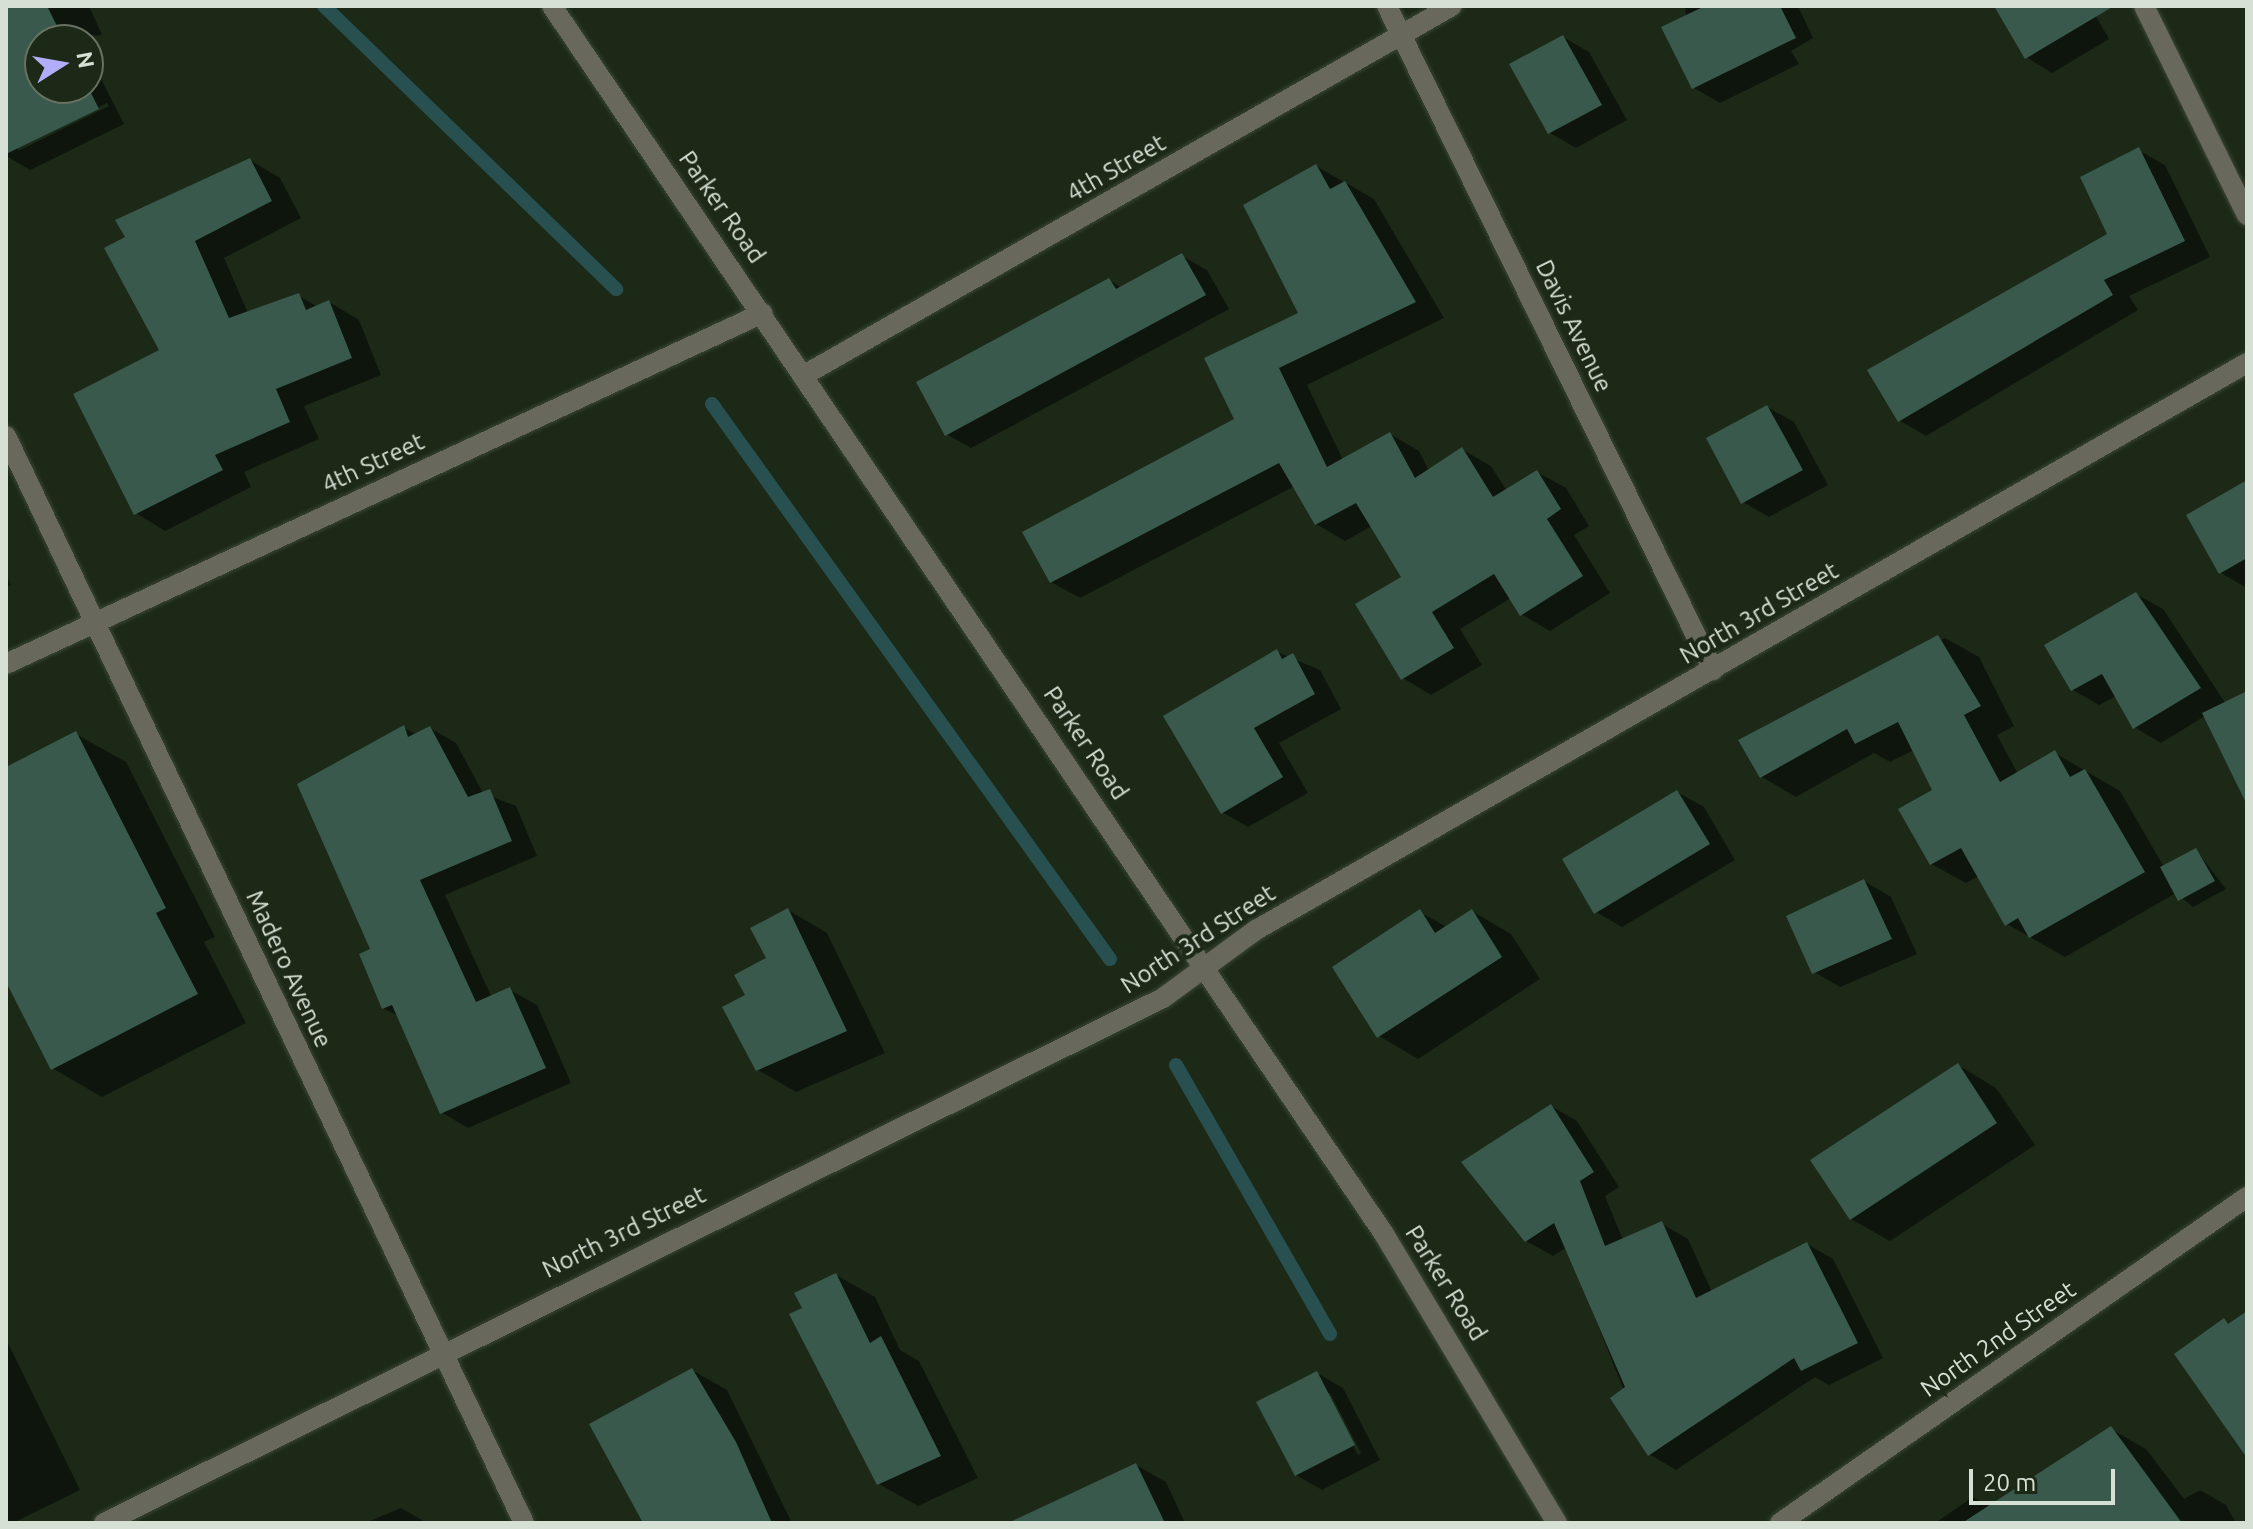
<!DOCTYPE html>
<style>
body{margin:0}
#map{position:relative;width:2253px;height:1529px;overflow:hidden;background:#1c2917;font-family:Ubuntu,sans-serif}
div>[style]{position:absolute}
[style*='--x']{left:calc(var(--x)*1px);top:calc(var(--y)*1px);width:calc(var(--w)*1px);rotate:calc(var(--a)*1deg)}
.shadow>*{inset:0;background:#0007}
.stream>*{height:14px;margin:-7px;padding:0 7px;transform-origin:7px;border-radius:7px;background:#285051}
.building>*{inset:0;background:#38594c}
.roads{filter:drop-shadow(0 0 2px #3a4635) drop-shadow(0 0 2px #3a4635)}
.minor>*{height:20px;margin:-10px;padding:0 10px;transform-origin:10px;border-radius:10px;background:#68685d}
span{translate:-50% -50%;white-space:nowrap;text-align:center;line-height:1.15;-webkit-text-stroke:8px #1c2917;paint-order:stroke}
.street-label{font-size:24px;color:#d7e0d4}
.frame{position:absolute;inset:0;border:8px solid #d7e0d4;pointer-events:none}
.north{position:absolute;left:24px;top:24px;width:80px;height:80px;box-sizing:border-box;background:#1c2917;border:2px solid #677263;border-radius:50%;rotate:79deg;font-size:22px;font-weight:700;line-height:32px;text-align:center;color:#d7e0d4}
.north::after{content:'';display:block;margin:auto;width:28px;height:36px;background:#b2adf9;clip-path:polygon(50% 0,100% 100%,50% 72%,0 100%)}
.scale{position:absolute;left:1969px;top:1469px;width:146px;height:36px;box-sizing:border-box;border:4px solid #d7e0d4;border-top:0;padding-left:10px;font-size:24px;line-height:28px;white-space:nowrap;color:#d7e0d4;-webkit-text-stroke:6px #1c2917;paint-order:stroke}
</style>
<div id="map">
<div class="shadow">
<div style="clip-path:polygon(evenodd,6px 6px,89px 6px,102px 35px,40px 40px,40px 88px,88px 88px,88px 53px,124px 124px,30px 170px,6px 156px,6px 6px,107px 103px,109px 106px,18px 151px,18px 146px,107px 103px)"></div>
<div style="clip-path:polygon(1685px 6px,1798px 6px,1813px 38px,1791px 51px,1799px 64px,1720px 103px,1694px 88px)"></div>
<div style="clip-path:polygon(1996px 6px,2090px 6px,2109px 39px,2052px 73px,2026px 57px)"></div>
<div style="clip-path:polygon(1563px 37px,1589px 52px,1627px 120px,1576px 148px,1550px 133px)"></div>
<div style="clip-path:polygon(2138px 150px,2165px 165px,2210px 257px,2129px 296px,2138px 310px,1926px 436px,1899px 420px,2110px 235px)"></div>
<div style="clip-path:polygon(250px 160px,280px 178px,301px 218px,224px 258px,248px 313px,299px 296px,318px 307px,329px 302px,359px 320px,381px 375px,304px 406px,319px 439px,244px 472px,251px 487px,165px 531px,136px 513px,162px 351px,107px 249px)"></div>
<div style="clip-path:polygon(1316px 166px,1374px 199px,1444px 318px,1307px 385px,1343px 460px,1390px 434px,1419px 451px,1429px 471px,1463px 450px,1491px 466px,1507px 491px,1537px 472px,1566px 488px,1589px 526px,1574px 535px,1610px 593px,1550px 631px,1521px 614px,1511px 598px,1460px 629px,1482px 665px,1431px 695px,1403px 678px,1404px 578px,1372px 526px,1345px 541px,1316px 524px,1293px 487px,1080px 598px,1051px 582px,1236px 420px,1301px 313px)"></div>
<div style="clip-path:polygon(1182px 256px,1207px 270px,1229px 309px,971px 448px,946px 434px,1109px 280px,1122px 288px)"></div>
<div style="clip-path:polygon(1767px 407px,1794px 422px,1828px 485px,1769px 517px,1743px 502px)"></div>
<div style="clip-path:polygon(2247px 482px,2247px 588px,2221px 573px)"></div>
<div style="clip-path:polygon(6px 574px,11px 585px,6px 587px)"></div>
<div style="clip-path:polygon(2136px 594px,2163px 609px,2226px 704px,2247px 693px,2247px 769px,2205px 716px,2161px 743px,2134px 727px,2116px 696px,2099px 705px,2073px 690px,2047px 645px)"></div>
<div style="clip-path:polygon(1945px 638px,1979px 657px,2014px 726px,1997px 735px,2018px 774px,2055px 753px,2120px 791px,2164px 867px,2196px 850px,2226px 889px,2193px 907px,2176px 893px,2065px 957px,2007px 924px,1979px 876px,1966px 883px,1931px 864px,1934px 791px,1914px 750px,1890px 762px,1874px 753px,1796px 797px,1762px 777px,1741px 740px)"></div>
<div style="clip-path:polygon(1277px 652px,1320px 670px,1341px 709px,1279px 743px,1308px 793px,1248px 827px,1222px 812px)"></div>
<div style="clip-path:polygon(404px 728px,417px 735px,430px 728px,456px 743px,483px 793px,516px 806px,537px 856px,445px 895px,492px 998px,510px 990px,537px 1005px,571px 1083px,468px 1128px,441px 1112px,400px 1017px,383px 1008px,373px 950px)"></div>
<div style="clip-path:polygon(76px 734px,126px 762px,215px 937px,204px 942px,246px 1023px,102px 1097px,52px 1068px,6px 952px,6px 770px)"></div>
<div style="clip-path:polygon(1677px 792px,1704px 807px,1735px 860px,1622px 927px,1596px 912px)"></div>
<div style="clip-path:polygon(1864px 881px,1891px 897px,1917px 954px,1840px 987px,1814px 972px)"></div>
<div style="clip-path:polygon(788px 910px,827px 933px,885px 1053px,796px 1092px,758px 1070px,747px 996px)"></div>
<div style="clip-path:polygon(1472px 911px,1511px 934px,1540px 979px,1418px 1059px,1379px 1036px,1420px 912px,1447px 927px)"></div>
<div style="clip-path:polygon(1958px 1065px,1996px 1088px,2035px 1145px,1890px 1241px,1851px 1219px)"></div>
<div style="clip-path:polygon(1551px 1106px,1577px 1121px,1619px 1187px,1605px 1196px,1623px 1240px,1662px 1224px,1688px 1239px,1712px 1292px,1807px 1244px,1833px 1259px,1883px 1358px,1829px 1385px,1815px 1377px,1676px 1470px,1649px 1454px,1567px 1247px,1553px 1256px,1526px 1241px)"></div>
<div style="clip-path:polygon(836px 1275px,875px 1297px,900px 1350px,919px 1361px,978px 1478px,918px 1506px,879px 1484px)"></div>
<div style="clip-path:polygon(6px 1339px,80px 1490px,13px 1523px,6px 1523px)"></div>
<div style="clip-path:polygon(692px 1370px,727px 1390px,792px 1523px,645px 1523px)"></div>
<div style="clip-path:polygon(evenodd,1317px 1373px,1343px 1388px,1380px 1460px,1322px 1490px,1296px 1475px,1317px 1373px,1326px 1393px,1330px 1393px,1361px 1453px,1358px 1455px,1326px 1393px)"></div>
<div style="clip-path:polygon(2111px 1429px,2146px 1449px,2184px 1499px,2200px 1490px,2226px 1505px,2236px 1523px,1935px 1523px,1973px 1497px,1990px 1507px)"></div>
<div style="clip-path:polygon(1136px 1465px,1166px 1482px,1185px 1523px,1078px 1523px)"></div>
<div style="clip-path:polygon(401px 1508px,427px 1523px,365px 1523px)"></div>
</div>
<div class="stream">
<div style="--x:324;--y:6;--w:407;--a:44.1"></div>
<div style="--x:712;--y:404;--w:683;--a:54.36"></div>
<div style="--x:1176;--y:1065;--w:310;--a:60.2"></div>
</div>
<div class="building">
<div style="clip-path:polygon(6px 6px,47px 6px,64px 40px,40px 40px,40px 88px,88px 87px,99px 109px,6px 154px)"></div>
<div style="clip-path:polygon(1705px 6px,1780px 6px,1796px 38px,1692px 89px,1661px 27px)"></div>
<div style="clip-path:polygon(1994px 6px,2114px 6px,2025px 59px)"></div>
<div style="clip-path:polygon(1563px 35px,1602px 105px,1548px 134px,1509px 64px)"></div>
<div style="clip-path:polygon(2139px 147px,2185px 241px,2104px 280px,2113px 295px,1898px 422px,1867px 370px,2107px 234px,2080px 177px)"></div>
<div style="clip-path:polygon(250px 158px,272px 201px,195px 241px,229px 318px,299px 293px,306px 310px,329px 300px,352px 358px,276px 389px,290px 422px,215px 455px,223px 470px,134px 515px,73px 394px,159px 350px,104px 248px,125px 237px,115px 220px)"></div>
<div style="clip-path:polygon(1316px 164px,1330px 189px,1345px 181px,1416px 302px,1279px 368px,1327px 467px,1390px 432px,1415px 478px,1462px 447px,1493px 497px,1537px 470px,1561px 509px,1547px 519px,1583px 576px,1520px 616px,1494px 574px,1432px 612px,1454px 648px,1401px 680px,1355px 604px,1401px 577px,1356px 503px,1315px 525px,1279px 463px,1050px 583px,1022px 532px,1234px 419px,1204px 358px,1298px 313px,1243px 205px)"></div>
<div style="clip-path:polygon(1182px 253px,1206px 295px,945px 436px,916px 382px,1109px 278px,1116px 289px)"></div>
<div style="clip-path:polygon(1767px 405px,1803px 470px,1741px 504px,1706px 438px)"></div>
<div style="clip-path:polygon(2247px 480px,2247px 558px,2219px 574px,2186px 515px)"></div>
<div style="clip-path:polygon(2136px 592px,2201px 688px,2133px 729px,2102px 674px,2071px 691px,2044px 645px)"></div>
<div style="clip-path:polygon(1938px 635px,1981px 706px,1964px 715px,2000px 782px,2055px 750px,2070px 777px,2085px 769px,2145px 872px,2029px 938px,2018px 918px,2005px 926px,1961px 848px,1930px 865px,1898px 809px,1932px 790px,1898px 722px,1855px 744px,1847px 729px,1760px 778px,1738px 740px)"></div>
<div style="clip-path:polygon(1277px 649px,1282px 659px,1293px 653px,1315px 694px,1254px 728px,1283px 777px,1221px 814px,1163px 716px)"></div>
<div style="clip-path:polygon(2247px 691px,2247px 805px,2202px 713px)"></div>
<div style="clip-path:polygon(404px 725px,408px 737px,430px 726px,468px 797px,490px 789px,512px 841px,420px 880px,476px 1002px,510px 987px,546px 1068px,440px 1114px,392px 1005px,382px 1009px,359px 954px,370px 949px,297px 784px)"></div>
<div style="clip-path:polygon(76px 731px,166px 908px,156px 913px,198px 994px,51px 1070px,6px 982px,6px 767px)"></div>
<div style="clip-path:polygon(1677px 790px,1710px 844px,1594px 914px,1562px 859px)"></div>
<div style="clip-path:polygon(2196px 848px,2215px 881px,2178px 901px,2160px 867px)"></div>
<div style="clip-path:polygon(1864px 879px,1892px 939px,1812px 974px,1786px 916px)"></div>
<div style="clip-path:polygon(788px 908px,847px 1031px,756px 1071px,722px 1007px,745px 995px,734px 975px,766px 958px,750px 928px)"></div>
<div style="clip-path:polygon(1420px 909px,1435px 933px,1472px 909px,1502px 957px,1377px 1038px,1332px 967px)"></div>
<div style="clip-path:polygon(1958px 1063px,1997px 1123px,1850px 1220px,1810px 1160px)"></div>
<div style="clip-path:polygon(1551px 1104px,1594px 1172px,1580px 1181px,1605px 1246px,1662px 1221px,1696px 1298px,1807px 1242px,1858px 1343px,1801px 1371px,1794px 1358px,1648px 1456px,1610px 1398px,1625px 1387px,1554px 1223px,1525px 1242px,1461px 1162px)"></div>
<div style="clip-path:polygon(836px 1273px,870px 1343px,881px 1336px,941px 1456px,877px 1485px,789px 1314px,802px 1308px,794px 1293px)"></div>
<div style="clip-path:polygon(2247px 1311px,2247px 1458px,2174px 1354px,2224px 1318px,2228px 1324px)"></div>
<div style="clip-path:polygon(692px 1368px,736px 1442px,772px 1523px,643px 1523px,589px 1424px)"></div>
<div style="clip-path:polygon(1317px 1371px,1355px 1445px,1295px 1476px,1256px 1402px)"></div>
<div style="clip-path:polygon(2111px 1426px,2182px 1523px,1962px 1523px)"></div>
<div style="clip-path:polygon(1136px 1463px,1165px 1523px,1008px 1523px)"></div>
</div>
<div class="roads">
<div class="minor">
<div style="--x:552;--y:6;--w:1483;--a:55.88"></div>
<div style="--x:1384;--y:1234;--w:337;--a:59.1"></div>
<div style="--x:1387;--y:6;--w:740;--a:63.85"></div>
<div style="--x:2144;--y:6;--w:233;--a:63.8"></div>
<div style="--x:806;--y:374;--w:743;--a:-29.67"></div>
<div style="--x:6;--y:436;--w:1204;--a:64.52"></div>
<div style="--x:6;--y:664;--w:834;--a:-24.88"></div>
<div style="--x:104;--y:1523;--w:1182;--a:-26.37"></div>
<div style="--x:1163;--y:998;--w:115;--a:-36.2"></div>
<div style="--x:1256;--y:930;--w:1142;--a:-29.78"></div>
<div style="--x:1780;--y:1523;--w:570;--a:-34.92"></div>
</div>
</div>
<div class="street-label">
<span style="left:1116px;top:168px;rotate:-30deg">4th Street</span>
<span style="left:722px;top:207px;rotate:55deg">Parker Road</span>
<span style="left:1574px;top:326px;rotate:64deg">Davis Avenue</span>
<span style="left:373px;top:463px;rotate:-25deg">4th Street</span>
<span style="left:1759px;top:613px;rotate:-30deg">North 3rd Street</span>
<span style="left:1086px;top:743px;rotate:56deg">Parker Road</span>
<span style="left:1198px;top:939px;rotate:-33deg">North 3rd Street</span>
<span style="left:289px;top:969px;rotate:65deg">Madero Avenue</span>
<span style="left:624px;top:1232px;rotate:-26deg">North 3rd Street</span>
<span style="left:1446px;top:1283px;rotate:58deg">Parker Road</span>
<span style="left:1998px;top:1339px;rotate:-35deg">North 2nd Street</span>
</div>
<div class="frame"></div>
<div class="north">N</div>
<div class="scale">20 m</div>
</div>
